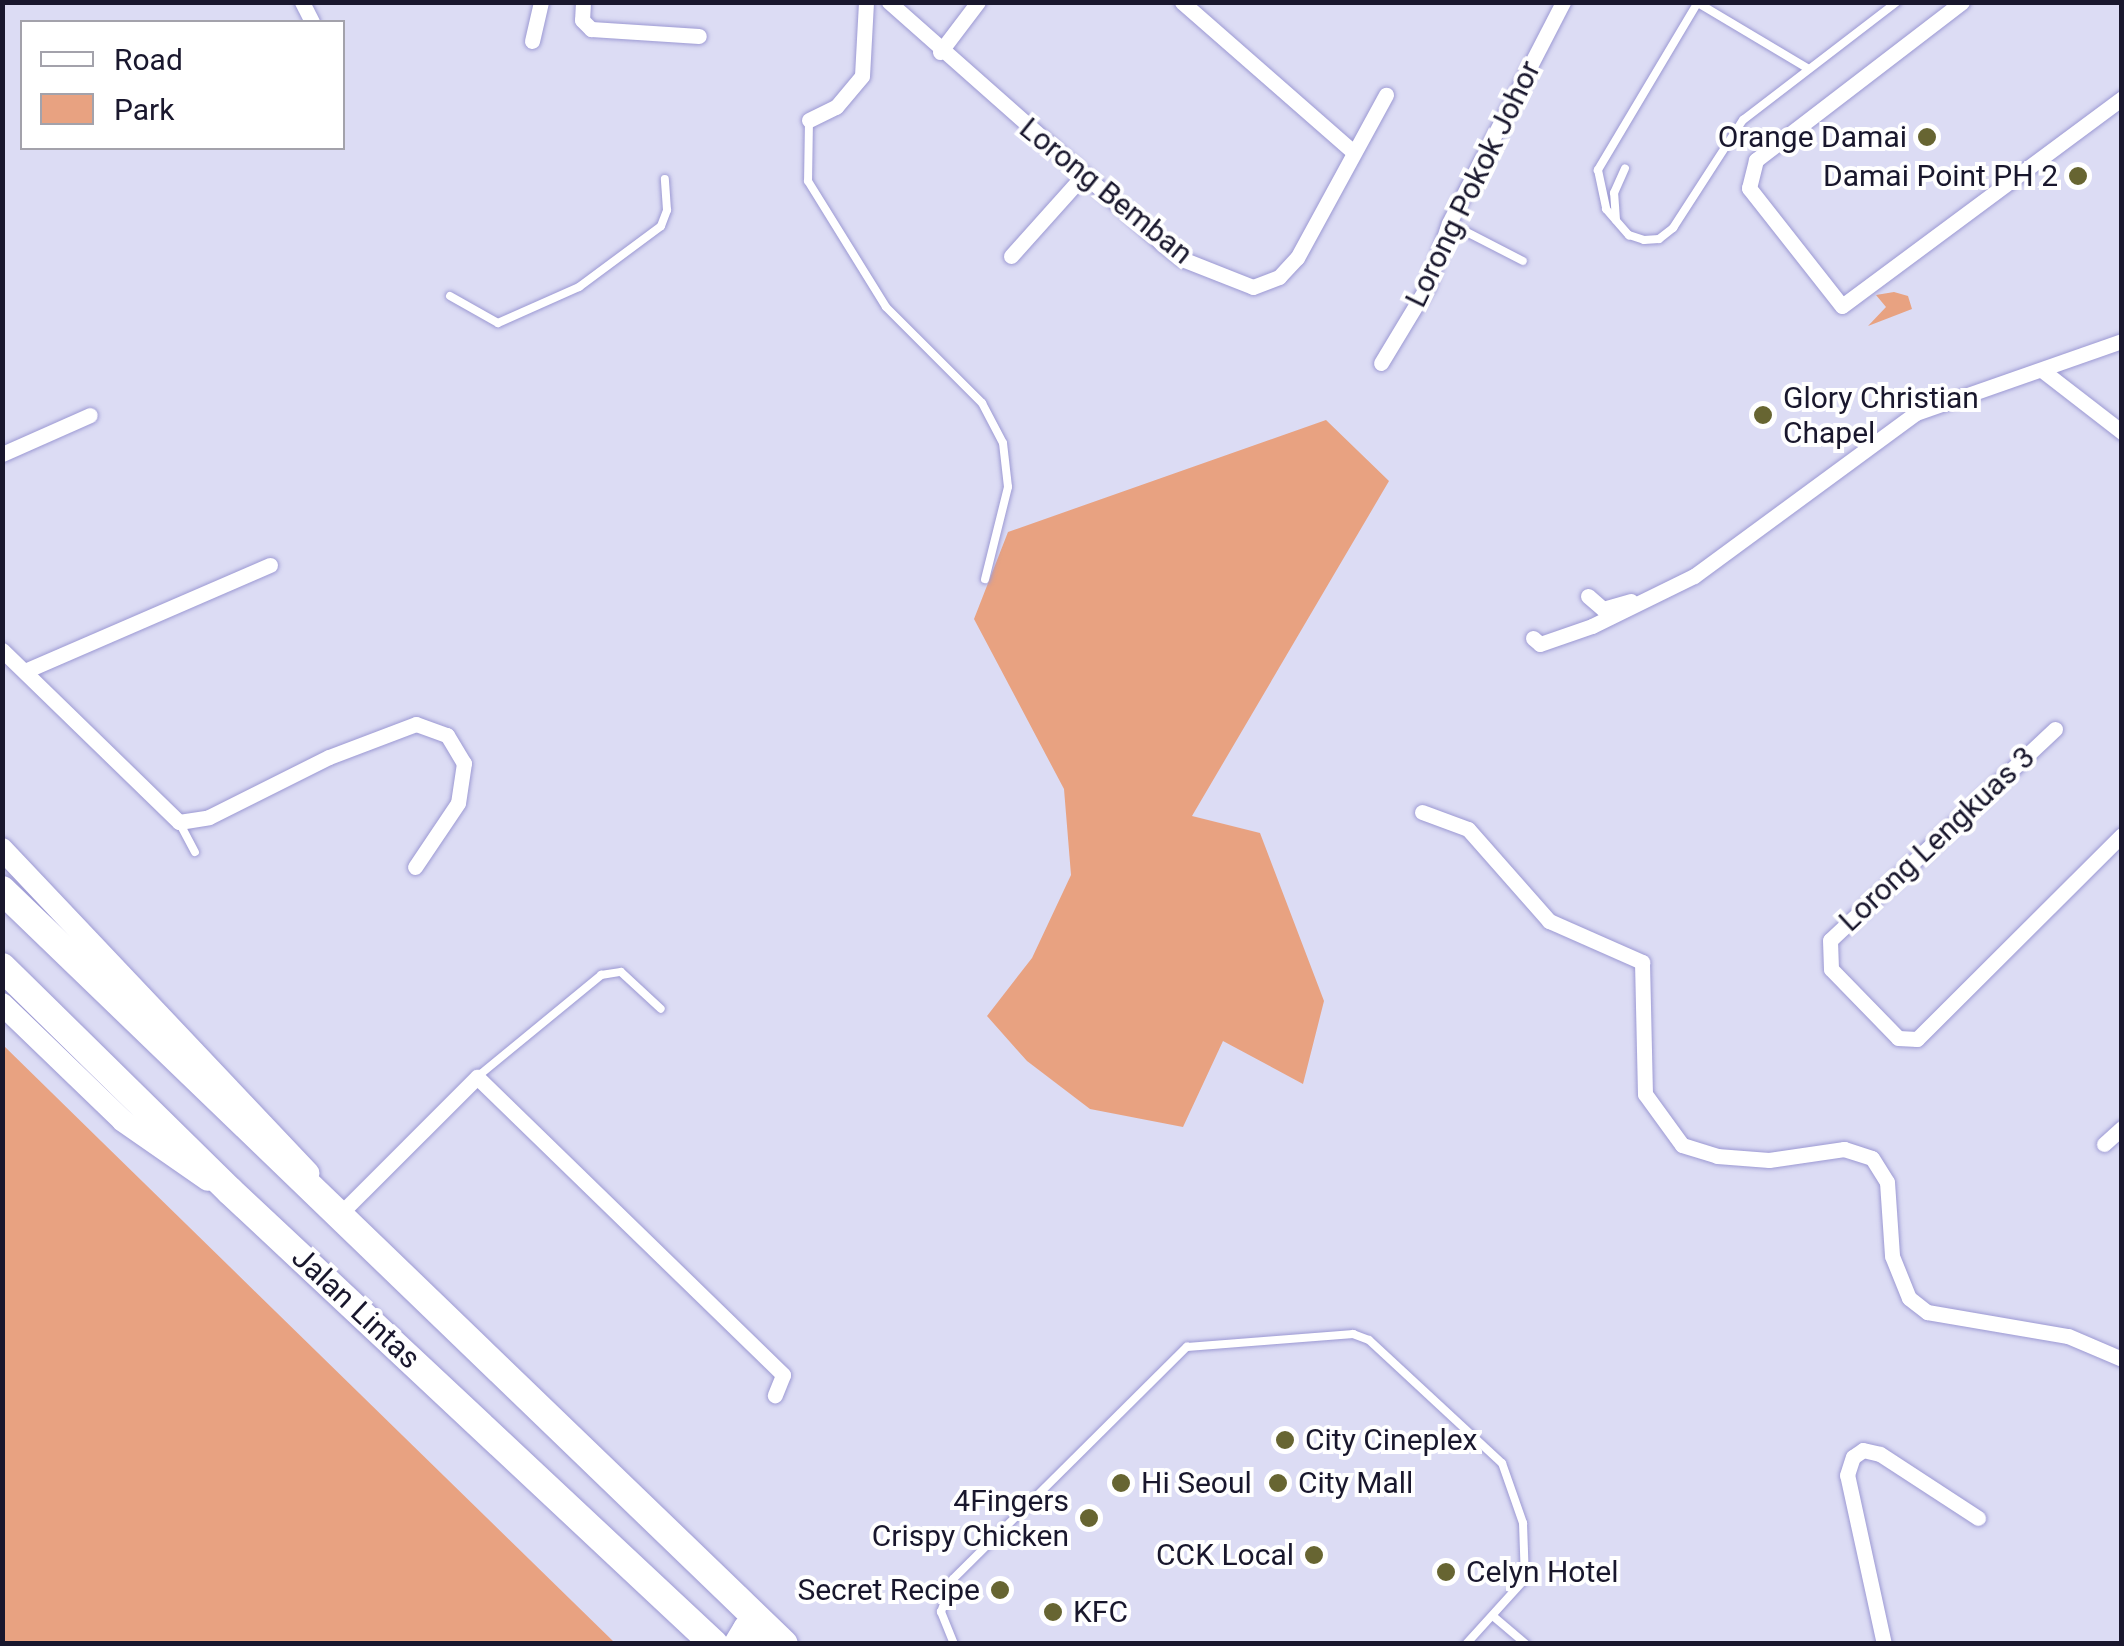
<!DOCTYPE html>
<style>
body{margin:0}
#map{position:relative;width:2124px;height:1646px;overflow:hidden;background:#dcdcf4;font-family:Roboto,sans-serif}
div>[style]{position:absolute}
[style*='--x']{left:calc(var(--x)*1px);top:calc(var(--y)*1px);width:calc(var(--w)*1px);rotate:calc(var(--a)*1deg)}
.green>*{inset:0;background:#e8a281}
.roads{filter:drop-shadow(0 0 2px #9c99d3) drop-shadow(0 0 2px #9c99d3)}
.lane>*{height:8px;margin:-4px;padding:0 4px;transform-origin:4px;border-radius:4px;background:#fff}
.street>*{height:15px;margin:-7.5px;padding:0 7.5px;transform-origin:7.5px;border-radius:7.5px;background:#fff}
.secondary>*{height:22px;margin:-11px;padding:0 11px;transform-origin:11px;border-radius:11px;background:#fff}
.highway>*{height:28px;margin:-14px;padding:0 14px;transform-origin:14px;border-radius:14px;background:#fff}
.dots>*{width:28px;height:28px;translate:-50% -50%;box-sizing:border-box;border:5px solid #fff;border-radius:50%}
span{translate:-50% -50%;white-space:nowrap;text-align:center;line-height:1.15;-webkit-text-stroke:8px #fff;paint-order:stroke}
.poi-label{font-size:30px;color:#19172d}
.right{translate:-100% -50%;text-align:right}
.left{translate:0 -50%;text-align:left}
.street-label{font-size:30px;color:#19172d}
.frame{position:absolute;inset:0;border:5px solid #19172d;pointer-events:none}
.legend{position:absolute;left:20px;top:20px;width:325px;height:130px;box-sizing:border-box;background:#fff;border:2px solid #a3a2ab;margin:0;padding:12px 18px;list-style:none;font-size:30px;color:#19172d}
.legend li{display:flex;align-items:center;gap:20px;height:50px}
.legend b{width:50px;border:2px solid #a3a2ab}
</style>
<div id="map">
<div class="green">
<div style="clip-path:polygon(1894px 292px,1908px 296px,1912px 309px,1868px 326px,1886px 307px,1876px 295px)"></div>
<div style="clip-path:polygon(1326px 420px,1389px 481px,1192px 816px,1260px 833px,1324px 1001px,1303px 1084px,1223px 1041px,1183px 1127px,1090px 1109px,1027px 1061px,987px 1016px,1032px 958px,1071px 875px,1064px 789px,974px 619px,1008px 532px)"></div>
<div style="clip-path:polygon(2px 1044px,101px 1141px,615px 1643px,3px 1643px)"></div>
</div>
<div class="roads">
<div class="lane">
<div style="--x:1698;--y:2;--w:196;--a:120.8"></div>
<div style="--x:1598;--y:170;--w:40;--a:78"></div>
<div style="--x:1606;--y:209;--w:35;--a:49"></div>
<div style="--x:1629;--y:235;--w:16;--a:18"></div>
<div style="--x:1644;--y:240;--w:15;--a:-4"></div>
<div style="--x:1659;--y:239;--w:18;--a:-38"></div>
<div style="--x:1673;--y:228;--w:129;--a:-57.1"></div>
<div style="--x:1743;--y:120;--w:194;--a:-37.5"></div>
<div style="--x:1698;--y:3;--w:127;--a:30.8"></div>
<div style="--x:809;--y:120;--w:61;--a:90.9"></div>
<div style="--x:808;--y:181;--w:148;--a:58.2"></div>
<div style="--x:886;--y:307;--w:136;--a:45"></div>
<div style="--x:982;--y:403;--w:45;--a:62.3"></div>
<div style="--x:1003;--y:443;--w:44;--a:83.5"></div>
<div style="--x:1008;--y:487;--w:95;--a:104"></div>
<div style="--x:1616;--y:220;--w:27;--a:-94"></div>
<div style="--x:1614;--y:193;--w:27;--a:-66"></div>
<div style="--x:1449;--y:223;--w:83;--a:27.2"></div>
<div style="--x:450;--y:296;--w:55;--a:29.4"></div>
<div style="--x:498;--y:323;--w:89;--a:-24"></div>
<div style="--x:579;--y:287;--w:102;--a:-36.6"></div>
<div style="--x:661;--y:226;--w:17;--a:-69"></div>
<div style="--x:667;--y:210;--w:31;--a:-94"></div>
<div style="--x:179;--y:822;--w:34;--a:62"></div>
<div style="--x:477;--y:1077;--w:161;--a:-39.4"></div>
<div style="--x:601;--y:975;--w:20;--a:-9"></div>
<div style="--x:621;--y:972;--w:54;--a:42.8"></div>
<div style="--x:1494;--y:1617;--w:42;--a:40.2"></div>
<div style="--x:954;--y:1644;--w:35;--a:-112"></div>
<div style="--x:941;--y:1612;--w:35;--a:-70"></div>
<div style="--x:953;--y:1579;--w:330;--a:-44.8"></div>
<div style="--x:1187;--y:1347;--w:167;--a:-4.5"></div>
<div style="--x:1353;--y:1334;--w:17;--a:21"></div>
<div style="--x:1369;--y:1340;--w:181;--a:42.8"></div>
<div style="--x:1502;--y:1463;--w:64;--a:70.7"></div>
<div style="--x:1523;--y:1523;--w:56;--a:88"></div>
<div style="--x:1525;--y:1579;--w:88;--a:132.2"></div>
</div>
<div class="street">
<div style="--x:302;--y:2;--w:22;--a:63"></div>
<div style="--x:583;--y:2;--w:18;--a:93"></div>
<div style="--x:582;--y:20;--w:13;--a:45"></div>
<div style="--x:591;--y:29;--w:108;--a:3.7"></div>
<div style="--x:889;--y:2;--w:362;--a:41.5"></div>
<div style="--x:1160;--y:242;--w:28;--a:38"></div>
<div style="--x:1182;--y:259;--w:76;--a:21.5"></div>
<div style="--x:1253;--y:287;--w:28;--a:-21"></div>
<div style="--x:1279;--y:277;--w:26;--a:-47"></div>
<div style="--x:1297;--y:258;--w:186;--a:-61.4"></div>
<div style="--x:1182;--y:2;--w:226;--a:41.2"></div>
<div style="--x:1962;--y:2;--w:260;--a:142.5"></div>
<div style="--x:1756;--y:160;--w:29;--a:104"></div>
<div style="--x:1749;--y:188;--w:150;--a:51.8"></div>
<div style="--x:1842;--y:306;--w:349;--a:-36.6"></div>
<div style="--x:532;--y:41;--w:40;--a:-77"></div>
<div style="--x:940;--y:52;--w:63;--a:-52.8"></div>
<div style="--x:809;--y:120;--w:30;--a:-26"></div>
<div style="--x:836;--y:107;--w:40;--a:-50"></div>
<div style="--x:862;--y:76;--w:74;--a:-86.9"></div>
<div style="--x:1011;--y:256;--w:106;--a:-48.1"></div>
<div style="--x:1381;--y:363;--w:91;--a:-58.9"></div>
<div style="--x:1428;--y:285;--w:65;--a:-71.3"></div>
<div style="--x:1449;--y:223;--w:249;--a:-62.7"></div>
<div style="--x:2043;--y:371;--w:100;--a:37.7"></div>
<div style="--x:2;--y:454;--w:96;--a:-23.9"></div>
<div style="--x:1588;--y:596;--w:20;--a:41"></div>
<div style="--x:1603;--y:609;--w:29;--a:-16"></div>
<div style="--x:1533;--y:638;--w:9;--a:41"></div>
<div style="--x:1540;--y:644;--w:55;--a:-19.1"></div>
<div style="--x:1592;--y:626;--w:114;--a:-26.1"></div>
<div style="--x:1694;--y:576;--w:275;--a:-36.3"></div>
<div style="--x:1916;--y:413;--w:218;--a:-19.3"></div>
<div style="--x:2;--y:650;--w:247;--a:44.2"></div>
<div style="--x:179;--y:822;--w:30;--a:-9"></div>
<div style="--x:209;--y:817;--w:134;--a:-26.6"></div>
<div style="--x:329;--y:757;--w:93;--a:-20.8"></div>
<div style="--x:416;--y:724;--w:33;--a:20"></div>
<div style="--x:447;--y:735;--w:33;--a:59"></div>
<div style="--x:464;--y:763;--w:40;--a:98.5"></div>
<div style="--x:458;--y:803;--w:77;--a:123.9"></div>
<div style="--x:25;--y:671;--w:267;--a:-23.4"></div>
<div style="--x:2055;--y:729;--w:308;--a:136.8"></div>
<div style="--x:1830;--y:940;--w:29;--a:88"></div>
<div style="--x:1831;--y:969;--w:96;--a:45.8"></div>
<div style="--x:1898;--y:1038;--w:19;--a:3"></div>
<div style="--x:1917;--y:1039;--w:289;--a:-44.9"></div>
<div style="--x:1422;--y:812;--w:49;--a:20.3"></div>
<div style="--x:1468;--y:829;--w:123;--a:48.6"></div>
<div style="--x:1549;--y:921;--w:102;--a:23.8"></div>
<div style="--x:1642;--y:962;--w:132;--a:88.7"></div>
<div style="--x:1645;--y:1094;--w:63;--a:54"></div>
<div style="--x:1682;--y:1145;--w:37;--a:17"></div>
<div style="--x:1717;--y:1156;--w:52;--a:4.4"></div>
<div style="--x:1769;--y:1160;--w:76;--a:-8.3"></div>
<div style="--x:1844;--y:1149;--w:29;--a:18"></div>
<div style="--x:1872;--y:1158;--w:28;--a:58"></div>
<div style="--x:1887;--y:1182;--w:74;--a:86.1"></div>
<div style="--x:1892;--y:1256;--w:45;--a:68"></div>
<div style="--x:1909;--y:1298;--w:23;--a:38"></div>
<div style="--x:1927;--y:1312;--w:143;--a:9.7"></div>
<div style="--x:2068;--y:1336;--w:59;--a:23.1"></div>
<div style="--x:2104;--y:1144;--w:24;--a:-42"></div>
<div style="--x:338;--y:1216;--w:197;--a:-45"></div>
<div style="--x:477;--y:1077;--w:427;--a:44.2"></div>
<div style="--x:783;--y:1375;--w:22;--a:112"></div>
<div style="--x:1884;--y:1644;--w:173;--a:-102.3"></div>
<div style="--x:1847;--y:1475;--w:19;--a:-72"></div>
<div style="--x:1853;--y:1457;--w:12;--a:-35"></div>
<div style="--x:1863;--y:1450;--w:17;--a:13"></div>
<div style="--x:1880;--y:1454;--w:117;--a:33.1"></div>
</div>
<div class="secondary">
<div style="--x:2;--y:849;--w:446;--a:46.6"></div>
<div style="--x:2;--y:1004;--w:168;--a:44"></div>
<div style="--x:123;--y:1121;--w:103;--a:34.8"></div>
</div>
<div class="highway">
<div style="--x:2;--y:890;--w:1086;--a:43.96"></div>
<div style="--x:2;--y:967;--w:320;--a:44.5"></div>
<div style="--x:230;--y:1191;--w:663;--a:43.11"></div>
<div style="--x:738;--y:1644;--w:17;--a:-59"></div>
<div style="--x:747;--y:1629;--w:17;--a:-10"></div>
</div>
</div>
<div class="dots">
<div style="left:1927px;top:137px;background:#676532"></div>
<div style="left:2078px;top:176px;background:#676532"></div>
<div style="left:1763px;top:415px;background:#676532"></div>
<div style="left:1285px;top:1440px;background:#676532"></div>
<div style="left:1121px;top:1483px;background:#676532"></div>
<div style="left:1278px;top:1483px;background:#676532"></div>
<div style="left:1089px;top:1518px;background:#676532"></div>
<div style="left:1314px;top:1555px;background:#676532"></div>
<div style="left:1446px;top:1572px;background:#676532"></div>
<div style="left:1000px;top:1590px;background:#676532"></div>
<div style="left:1053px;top:1612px;background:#676532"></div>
</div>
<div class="poi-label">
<span class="right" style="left:1907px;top:137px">Orange Damai</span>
<span class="right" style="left:2058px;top:176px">Damai Point PH 2</span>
<span class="left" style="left:1783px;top:415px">Glory Christian<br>Chapel</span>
<span class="left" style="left:1305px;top:1440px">City Cineplex</span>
<span class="left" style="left:1141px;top:1483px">Hi Seoul</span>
<span class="left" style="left:1298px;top:1483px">City Mall</span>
<span class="right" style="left:1069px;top:1518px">4Fingers<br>Crispy Chicken</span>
<span class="right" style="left:1294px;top:1555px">CCK Local</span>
<span class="left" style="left:1466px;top:1572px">Celyn Hotel</span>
<span class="right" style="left:980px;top:1590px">Secret Recipe</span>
<span class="left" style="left:1073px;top:1612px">KFC</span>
</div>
<div class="street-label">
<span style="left:1473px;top:184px;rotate:-64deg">Lorong Pokok Johor</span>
<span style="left:1106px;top:191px;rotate:39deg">Lorong Bemban</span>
<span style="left:1937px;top:839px;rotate:-43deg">Lorong Lengkuas 3</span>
<span style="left:356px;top:1308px;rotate:43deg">Jalan Lintas</span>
</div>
<div class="frame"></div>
<ul class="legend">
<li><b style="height:12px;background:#fff"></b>Road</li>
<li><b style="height:28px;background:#e8a281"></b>Park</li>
</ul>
</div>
